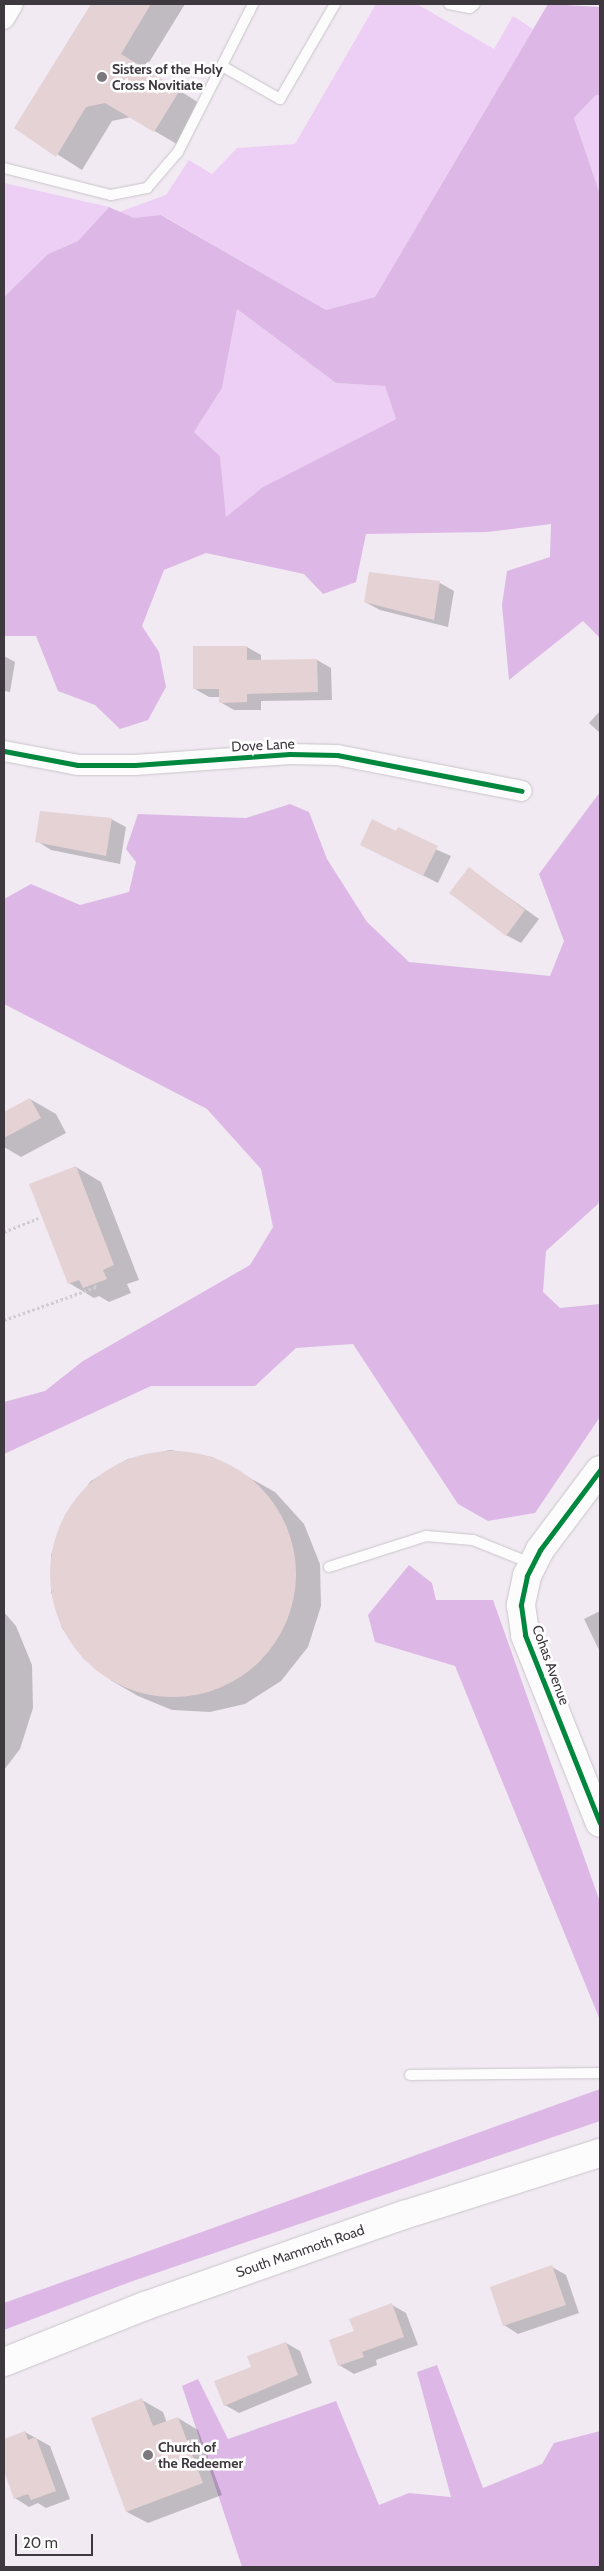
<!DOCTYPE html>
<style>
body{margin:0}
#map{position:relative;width:604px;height:2571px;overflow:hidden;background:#f1eaf2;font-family:Cabin,sans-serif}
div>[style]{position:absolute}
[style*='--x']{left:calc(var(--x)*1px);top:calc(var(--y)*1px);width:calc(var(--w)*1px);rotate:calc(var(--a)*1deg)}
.green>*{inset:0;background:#edcef4}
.forest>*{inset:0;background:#ddb8e6}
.shadow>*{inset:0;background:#0003}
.building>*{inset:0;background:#e5d2d5}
.round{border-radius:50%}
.path>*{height:3px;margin-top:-1.5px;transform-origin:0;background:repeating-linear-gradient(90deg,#cecccf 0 2.5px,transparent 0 5px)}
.roads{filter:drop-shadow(0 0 1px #c9c4ca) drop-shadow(0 0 1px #c9c4ca)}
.lane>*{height:10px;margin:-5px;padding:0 5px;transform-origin:5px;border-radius:5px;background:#fdfcfd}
.street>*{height:20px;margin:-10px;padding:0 10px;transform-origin:10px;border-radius:10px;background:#fdfcfd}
.secondary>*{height:28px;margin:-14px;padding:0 14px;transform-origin:14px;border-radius:14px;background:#fdfcfd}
.cycleway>*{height:5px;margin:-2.5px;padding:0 2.5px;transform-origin:2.5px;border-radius:2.5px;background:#00873e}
.dots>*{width:14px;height:14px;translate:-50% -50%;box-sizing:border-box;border:2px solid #fff;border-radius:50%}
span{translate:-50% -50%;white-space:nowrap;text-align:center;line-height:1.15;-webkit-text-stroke:5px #fff;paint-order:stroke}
.poi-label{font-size:14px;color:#3e393f;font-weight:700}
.left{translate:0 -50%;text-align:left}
.street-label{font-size:14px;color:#3e393f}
.frame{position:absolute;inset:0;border:5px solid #3e393f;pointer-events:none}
.scale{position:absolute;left:15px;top:2534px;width:78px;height:22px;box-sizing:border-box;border:2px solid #3e393f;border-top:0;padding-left:6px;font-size:15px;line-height:18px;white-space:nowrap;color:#3e393f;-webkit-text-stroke:4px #fff;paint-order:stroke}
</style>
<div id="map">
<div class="green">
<div style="clip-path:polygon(376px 4px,417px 4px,494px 49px,513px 16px,533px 29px,375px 297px,326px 310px,162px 215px,134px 219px,119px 212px,166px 195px,189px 160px,212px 174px,237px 148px,295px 144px)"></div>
<div style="clip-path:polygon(596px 95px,600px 96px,600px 194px,574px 118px)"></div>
<div style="clip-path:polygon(4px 183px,109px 207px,78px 241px,48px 254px,4px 297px)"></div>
<div style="clip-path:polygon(237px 309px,336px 383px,385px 386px,396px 419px,263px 487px,226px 518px,220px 456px,194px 432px,222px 388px)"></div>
</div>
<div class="forest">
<div style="clip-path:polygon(evenodd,548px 4px,600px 7px,600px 96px,596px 95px,574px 118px,600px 194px,600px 638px,583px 621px,509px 680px,502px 605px,507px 571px,550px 557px,551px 524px,487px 532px,366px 534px,356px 582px,323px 594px,304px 574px,206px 553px,164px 570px,142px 626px,159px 652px,166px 687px,148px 720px,120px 729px,95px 705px,58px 691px,36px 636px,4px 636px,4px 297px,48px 254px,78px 241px,109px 207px,134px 218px,161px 215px,326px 310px,375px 297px,548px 4px,237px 309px,336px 383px,385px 386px,396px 419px,263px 487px,226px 517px,220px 456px,194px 432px,222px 388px,237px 309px)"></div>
<div style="clip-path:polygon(600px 792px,600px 1197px,598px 1204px,546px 1251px,543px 1292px,560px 1308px,600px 1304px,600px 1417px,535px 1513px,488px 1521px,458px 1504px,353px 1344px,296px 1348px,255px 1386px,151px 1386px,4px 1454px,4px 1402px,45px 1391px,83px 1361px,250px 1265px,273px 1227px,261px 1169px,207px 1109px,4px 1004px,4px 899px,31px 884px,80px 905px,129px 892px,136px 862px,126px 849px,138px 814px,246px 818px,290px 804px,309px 812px,327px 859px,367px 922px,409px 962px,550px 976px,564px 941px,539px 874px)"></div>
<div style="clip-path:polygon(409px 1565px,432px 1583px,436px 1600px,493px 1600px,600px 1902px,600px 2020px,455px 1666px,375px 1642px,368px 1615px)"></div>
<div style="clip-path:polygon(600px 2089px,600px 2121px,130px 2282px,4px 2330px,4px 2303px)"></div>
<div style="clip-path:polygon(437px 2365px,483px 2488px,542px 2464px,554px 2443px,600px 2431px,600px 2567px,242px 2567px,182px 2386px,198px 2379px,228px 2439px,336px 2401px,379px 2505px,409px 2493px,451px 2497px,417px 2372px)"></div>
</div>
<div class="shadow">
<div style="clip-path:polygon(92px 4px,185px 4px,145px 69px,204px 106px,180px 146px,131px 117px,112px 121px,82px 170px,16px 128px)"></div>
<div style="clip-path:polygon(440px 583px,454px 591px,448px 627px,380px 610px,365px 602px)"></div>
<div style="clip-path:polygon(247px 647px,261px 655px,261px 661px,317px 660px,331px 668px,332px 700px,261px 701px,261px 710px,234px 710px,220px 702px,220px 697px,209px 697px,195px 689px)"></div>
<div style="clip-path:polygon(4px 656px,15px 662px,10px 692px,4px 691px)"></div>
<div style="clip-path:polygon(600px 711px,600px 733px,589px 723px)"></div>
<div style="clip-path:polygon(111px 819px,126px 827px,120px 864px,51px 850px,37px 841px)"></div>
<div style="clip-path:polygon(397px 832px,451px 856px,438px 883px,361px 844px)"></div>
<div style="clip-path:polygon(469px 869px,539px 919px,521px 943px,506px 935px)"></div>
<div style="clip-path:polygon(30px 1099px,56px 1114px,66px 1133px,21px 1157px,4px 1147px,4px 1114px)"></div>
<div style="clip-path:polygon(76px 1167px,101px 1182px,139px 1280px,127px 1284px,131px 1293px,109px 1302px,99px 1296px,94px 1298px,69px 1283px)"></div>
<div style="clip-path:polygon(170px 1450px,212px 1457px,275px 1492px,304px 1524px,320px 1564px,321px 1606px,308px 1647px,281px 1681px,245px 1704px,210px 1712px,172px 1710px,138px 1696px,112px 1681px,83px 1658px,62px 1628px,51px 1592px,51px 1555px,65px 1515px,91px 1481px,128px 1459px)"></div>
<div style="clip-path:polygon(600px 1611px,600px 1652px,584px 1619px)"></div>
<div style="clip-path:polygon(4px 1612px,16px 1626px,32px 1665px,33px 1708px,20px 1749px,4px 1770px)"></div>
<div style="clip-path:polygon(552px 2267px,566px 2275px,579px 2313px,518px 2334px,504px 2325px)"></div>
<div style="clip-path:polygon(392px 2305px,406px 2313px,418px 2345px,376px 2360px,377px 2365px,354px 2374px,339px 2365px,356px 2332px)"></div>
<div style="clip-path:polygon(286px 2343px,300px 2351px,312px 2383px,239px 2413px,225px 2405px,253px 2367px)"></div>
<div style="clip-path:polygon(142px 2400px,163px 2412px,167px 2423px,178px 2418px,198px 2430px,222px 2495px,148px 2523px,127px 2512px,92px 2419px)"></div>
<div style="clip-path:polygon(25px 2432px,50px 2446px,70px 2499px,46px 2508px,38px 2503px,29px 2507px,15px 2498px,4px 2467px,4px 2440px)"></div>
</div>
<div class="building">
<div style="clip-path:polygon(91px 4px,151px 4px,121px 54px,180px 90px,154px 132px,105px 103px,86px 107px,56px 157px,14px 128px)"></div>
<div style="clip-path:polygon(369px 572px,440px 581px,434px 620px,364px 602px)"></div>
<div style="clip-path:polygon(193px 646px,247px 646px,247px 660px,317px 659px,318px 692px,247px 694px,247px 702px,219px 703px,219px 689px,193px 689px)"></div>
<div style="clip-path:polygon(40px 811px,112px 818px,106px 856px,35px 842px)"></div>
<div style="clip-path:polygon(372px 819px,396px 831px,398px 827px,438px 846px,423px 876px,360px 845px)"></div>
<div style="clip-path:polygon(469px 867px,525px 910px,506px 936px,449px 893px)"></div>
<div style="clip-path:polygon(30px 1098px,41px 1118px,4px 1138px,4px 1112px)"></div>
<div style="clip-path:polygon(76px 1166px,114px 1265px,103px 1270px,107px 1279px,83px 1288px,79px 1280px,68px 1284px,29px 1184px)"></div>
<div class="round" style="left:50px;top:1451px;width:246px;height:246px"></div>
<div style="clip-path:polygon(552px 2265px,566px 2305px,503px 2326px,490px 2287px)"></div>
<div style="clip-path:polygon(392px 2303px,404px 2337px,362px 2352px,364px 2357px,338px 2366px,329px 2340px,354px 2331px,349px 2319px)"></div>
<div style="clip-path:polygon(286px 2342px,298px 2375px,224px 2406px,214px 2381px,251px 2367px,247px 2356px)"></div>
<div style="clip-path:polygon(142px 2398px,153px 2426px,178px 2417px,203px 2483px,126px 2512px,91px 2418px)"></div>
<div style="clip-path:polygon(25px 2431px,28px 2440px,36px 2437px,56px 2491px,31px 2500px,28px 2494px,14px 2499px,4px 2471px,4px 2439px)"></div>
</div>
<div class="path">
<div style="--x:4;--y:1232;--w:37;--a:-22"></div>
<div style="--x:4;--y:1320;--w:98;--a:-19.7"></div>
<div style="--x:96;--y:1287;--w:3;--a:-108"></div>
</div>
<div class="roads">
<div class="lane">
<div style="--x:449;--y:4;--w:21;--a:11"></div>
<div style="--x:470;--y:8;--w:6;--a:-39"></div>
<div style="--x:222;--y:66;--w:67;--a:29.6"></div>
<div style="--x:280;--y:99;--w:110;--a:-59.9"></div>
<div style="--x:4;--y:168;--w:110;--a:14.2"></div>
<div style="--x:111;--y:195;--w:37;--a:-11"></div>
<div style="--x:147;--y:188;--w:48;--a:-49.3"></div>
<div style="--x:178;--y:152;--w:166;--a:-63.1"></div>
<div style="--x:329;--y:1567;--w:102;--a:-17.7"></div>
<div style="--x:426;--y:1536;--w:47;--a:4.9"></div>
<div style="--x:473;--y:1540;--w:65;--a:21.8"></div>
<div style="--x:410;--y:2075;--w:190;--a:-0.6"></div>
</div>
<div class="street">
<div style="--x:4;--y:19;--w:17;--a:-59"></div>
<div style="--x:4;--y:751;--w:75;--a:10.7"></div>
<div style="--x:78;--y:765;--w:57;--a:0"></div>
<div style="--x:135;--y:765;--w:155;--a:-4.1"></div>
<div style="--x:290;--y:754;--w:47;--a:1.2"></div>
<div style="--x:337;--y:755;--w:188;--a:11"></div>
</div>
<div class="secondary">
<div style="--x:600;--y:1470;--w:100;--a:126.9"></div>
<div style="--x:540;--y:1550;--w:29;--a:117"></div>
<div style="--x:527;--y:1576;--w:30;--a:102"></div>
<div style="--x:521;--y:1605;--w:30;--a:82"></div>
<div style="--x:525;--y:1635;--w:202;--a:68.3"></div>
<div style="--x:4;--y:2362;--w:152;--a:-21.7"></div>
<div style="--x:145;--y:2306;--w:275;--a:-19.4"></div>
<div style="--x:404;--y:2215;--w:206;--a:-17.6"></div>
</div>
</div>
<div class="cycleway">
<div style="--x:4;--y:751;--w:75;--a:10.7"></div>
<div style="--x:78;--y:765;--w:57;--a:0"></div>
<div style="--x:135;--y:765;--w:155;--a:-4.1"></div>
<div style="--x:290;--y:754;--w:47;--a:1.2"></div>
<div style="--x:337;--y:755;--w:188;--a:11"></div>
<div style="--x:600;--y:1470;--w:100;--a:126.9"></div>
<div style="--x:540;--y:1550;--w:29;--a:117"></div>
<div style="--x:527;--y:1576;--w:30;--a:102"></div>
<div style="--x:521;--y:1605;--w:30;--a:82"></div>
<div style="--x:525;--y:1635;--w:202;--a:68.3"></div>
</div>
<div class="dots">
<div style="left:102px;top:77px;background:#7d777e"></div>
<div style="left:148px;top:2455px;background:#7d777e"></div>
</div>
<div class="poi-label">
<span class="left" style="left:112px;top:77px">Sisters of the Holy<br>Cross Novitiate</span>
<span class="left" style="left:158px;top:2455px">Church of<br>the Redeemer</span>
</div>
<div class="street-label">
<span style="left:263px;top:745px;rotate:-3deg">Dove Lane</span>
<span style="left:551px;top:1665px;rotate:70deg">Cohas Avenue</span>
<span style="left:300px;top:2251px;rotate:-19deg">South Mammoth Road</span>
</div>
<div class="frame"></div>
<div class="scale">20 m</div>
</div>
